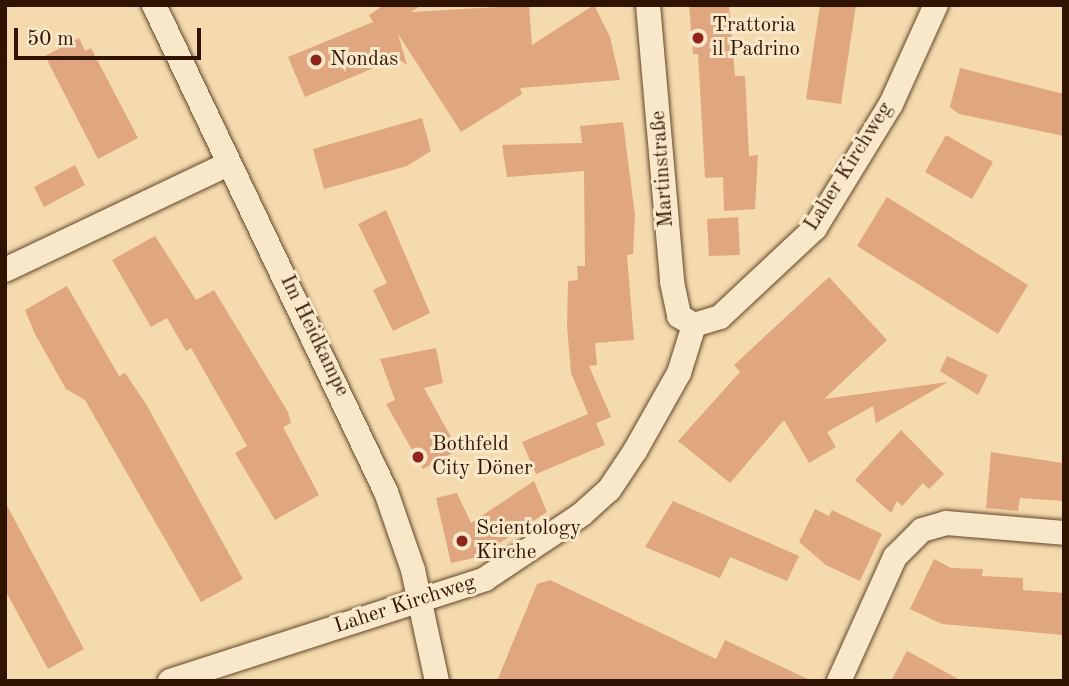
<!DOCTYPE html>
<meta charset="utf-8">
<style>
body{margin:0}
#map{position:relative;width:1069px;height:686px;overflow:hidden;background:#f4daac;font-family:"Old Standard TT",serif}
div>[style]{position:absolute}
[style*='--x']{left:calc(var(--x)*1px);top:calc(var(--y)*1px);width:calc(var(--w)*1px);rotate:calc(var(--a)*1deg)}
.building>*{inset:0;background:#e0a67f}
.roads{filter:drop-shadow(0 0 2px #61462b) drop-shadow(0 0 2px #61462b)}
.minor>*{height:24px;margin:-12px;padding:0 12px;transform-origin:12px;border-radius:12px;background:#f8e7c9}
.dots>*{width:19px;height:19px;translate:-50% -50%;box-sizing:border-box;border:4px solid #f8e7c9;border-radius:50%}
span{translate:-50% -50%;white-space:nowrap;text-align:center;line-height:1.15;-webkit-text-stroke:6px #f8e7c9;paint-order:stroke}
.poi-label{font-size:21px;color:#301400}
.left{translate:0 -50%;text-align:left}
.street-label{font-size:21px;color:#301400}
.frame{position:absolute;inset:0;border:7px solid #301400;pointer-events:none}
.scale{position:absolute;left:14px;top:28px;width:187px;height:32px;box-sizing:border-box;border:4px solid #301400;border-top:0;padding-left:9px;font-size:21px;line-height:24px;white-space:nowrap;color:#301400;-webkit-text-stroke:5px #f8e7c9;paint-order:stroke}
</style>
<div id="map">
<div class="building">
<div style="clip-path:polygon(384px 5px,422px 5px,411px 12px,529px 5px,532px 45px,594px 5px,610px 37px,620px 80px,520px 88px,522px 94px,461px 132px,398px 34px,407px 65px,397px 58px,305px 97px,288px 57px,373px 22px,369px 15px)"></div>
<div style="clip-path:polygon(689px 5px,729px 5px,735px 76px,745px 76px,749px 156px,758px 155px,755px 209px,724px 211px,723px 177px,705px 178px,698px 54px,693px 54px)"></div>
<div style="clip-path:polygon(820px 5px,856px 5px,841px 104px,806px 99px)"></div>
<div style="clip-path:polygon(79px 38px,85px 51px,91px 48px,138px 138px,98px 159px,45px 56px)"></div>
<div style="clip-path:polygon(960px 68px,1064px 94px,1064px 136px,959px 114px,950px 107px)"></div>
<div style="clip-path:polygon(422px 118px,431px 151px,407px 166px,324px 189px,313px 149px)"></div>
<div style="clip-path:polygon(623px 122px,635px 215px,633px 254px,627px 255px,634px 340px,595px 343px,597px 365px,589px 366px,611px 417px,596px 423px,605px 445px,536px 474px,522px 442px,588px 414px,571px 373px,567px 326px,568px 281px,578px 280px,577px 266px,585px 266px,584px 171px,507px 177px,502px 145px,582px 143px,580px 126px)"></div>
<div style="clip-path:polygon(946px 135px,993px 162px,972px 199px,925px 172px)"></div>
<div style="clip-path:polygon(75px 165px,85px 185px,44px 207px,34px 187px)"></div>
<div style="clip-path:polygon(887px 197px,1028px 285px,998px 334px,857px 246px)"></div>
<div style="clip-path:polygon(386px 210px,430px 313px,393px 331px,373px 290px,387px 283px,358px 224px)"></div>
<div style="clip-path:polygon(738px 217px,740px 255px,709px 256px,707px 219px)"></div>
<div style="clip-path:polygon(155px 236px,196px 300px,214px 290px,288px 412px,291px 423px,283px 427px,319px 495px,275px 520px,235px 453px,247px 446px,191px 348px,186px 351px,167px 318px,151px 327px,112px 260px)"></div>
<div style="clip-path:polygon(829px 277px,887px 340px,824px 399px,948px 382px,876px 423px,873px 406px,827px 432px,836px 447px,809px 463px,784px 420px,730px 483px,678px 441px,740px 372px,734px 365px)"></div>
<div style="clip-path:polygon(67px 286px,119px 376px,125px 373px,146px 404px,243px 579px,201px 602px,85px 400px,66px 389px,35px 334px,25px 310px)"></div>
<div style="clip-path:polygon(436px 348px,443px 383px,424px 388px,458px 450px,423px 469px,386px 404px,395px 400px,380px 359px)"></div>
<div style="clip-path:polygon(947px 356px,988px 375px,978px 395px,940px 371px)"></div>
<div style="clip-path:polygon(901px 430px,944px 474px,929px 489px,923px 483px,902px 506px,897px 501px,891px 513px,855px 480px)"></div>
<div style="clip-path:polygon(991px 452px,1062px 463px,1064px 501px,1020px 498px,1018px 511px,986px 508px)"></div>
<div style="clip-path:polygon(534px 481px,547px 512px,498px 544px,476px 549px,478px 557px,451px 563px,436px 498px,457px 493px,471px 523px)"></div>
<div style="clip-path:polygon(673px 501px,799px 556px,787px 581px,730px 557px,720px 578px,645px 547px)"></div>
<div style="clip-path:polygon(5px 502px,84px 649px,48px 669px,5px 590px)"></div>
<div style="clip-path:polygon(815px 509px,829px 516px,832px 510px,882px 534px,860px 581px,826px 565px,799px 542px)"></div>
<div style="clip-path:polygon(934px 559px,951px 568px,983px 569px,982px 576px,1023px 578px,1023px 590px,1064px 593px,1064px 635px,942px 624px,910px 609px)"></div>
<div style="clip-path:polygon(550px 580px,716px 659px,725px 640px,812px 681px,497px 681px,537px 584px)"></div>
<div style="clip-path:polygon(907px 651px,962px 681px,891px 681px)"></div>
</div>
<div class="roads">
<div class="minor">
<div style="--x:154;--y:5;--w:539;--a:64.53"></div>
<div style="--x:386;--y:492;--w:83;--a:70.9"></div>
<div style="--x:413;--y:570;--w:114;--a:77.8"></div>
<div style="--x:648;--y:5;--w:278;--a:85"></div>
<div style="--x:672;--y:282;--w:35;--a:78"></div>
<div style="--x:679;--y:316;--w:17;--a:31"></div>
<div style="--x:5;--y:270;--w:247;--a:-25.4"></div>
<div style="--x:694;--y:325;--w:27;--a:-17"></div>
<div style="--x:720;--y:317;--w:130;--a:-43.1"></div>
<div style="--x:815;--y:228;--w:145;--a:-58.5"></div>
<div style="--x:891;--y:104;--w:109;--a:-65.6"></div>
<div style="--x:170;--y:681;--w:331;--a:-17.9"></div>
<div style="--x:485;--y:579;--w:117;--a:-33.8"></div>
<div style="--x:582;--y:514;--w:36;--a:-42"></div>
<div style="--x:609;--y:490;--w:47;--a:-56.3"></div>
<div style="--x:635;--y:451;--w:90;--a:-60.6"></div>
<div style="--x:679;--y:373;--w:50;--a:-72.6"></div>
<div style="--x:839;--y:681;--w:136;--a:-65.7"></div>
<div style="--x:895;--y:557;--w:38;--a:-45"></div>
<div style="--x:922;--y:530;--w:25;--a:-16"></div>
<div style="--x:946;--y:523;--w:118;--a:4.8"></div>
</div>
</div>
<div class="dots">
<div style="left:698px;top:38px;background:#8f2418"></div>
<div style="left:316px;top:60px;background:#8f2418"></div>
<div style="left:418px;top:457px;background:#8f2418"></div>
<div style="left:462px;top:541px;background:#8f2418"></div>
</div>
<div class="poi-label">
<span class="left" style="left:712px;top:38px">Trattoria<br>il Padrino</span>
<span class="left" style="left:330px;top:60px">Nondas</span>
<span class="left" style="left:432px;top:457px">Bothfeld<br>City Döner</span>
<span class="left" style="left:476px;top:541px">Scientology<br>Kirche</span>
</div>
<div class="street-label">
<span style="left:849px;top:167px;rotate:-58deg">Laher Kirchweg</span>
<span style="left:663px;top:169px;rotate:-94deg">Martinstraße</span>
<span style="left:314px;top:336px;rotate:64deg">Im Heidkampe</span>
<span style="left:405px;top:605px;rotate:-18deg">Laher Kirchweg</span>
</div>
<div class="frame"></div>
<div class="scale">50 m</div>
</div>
